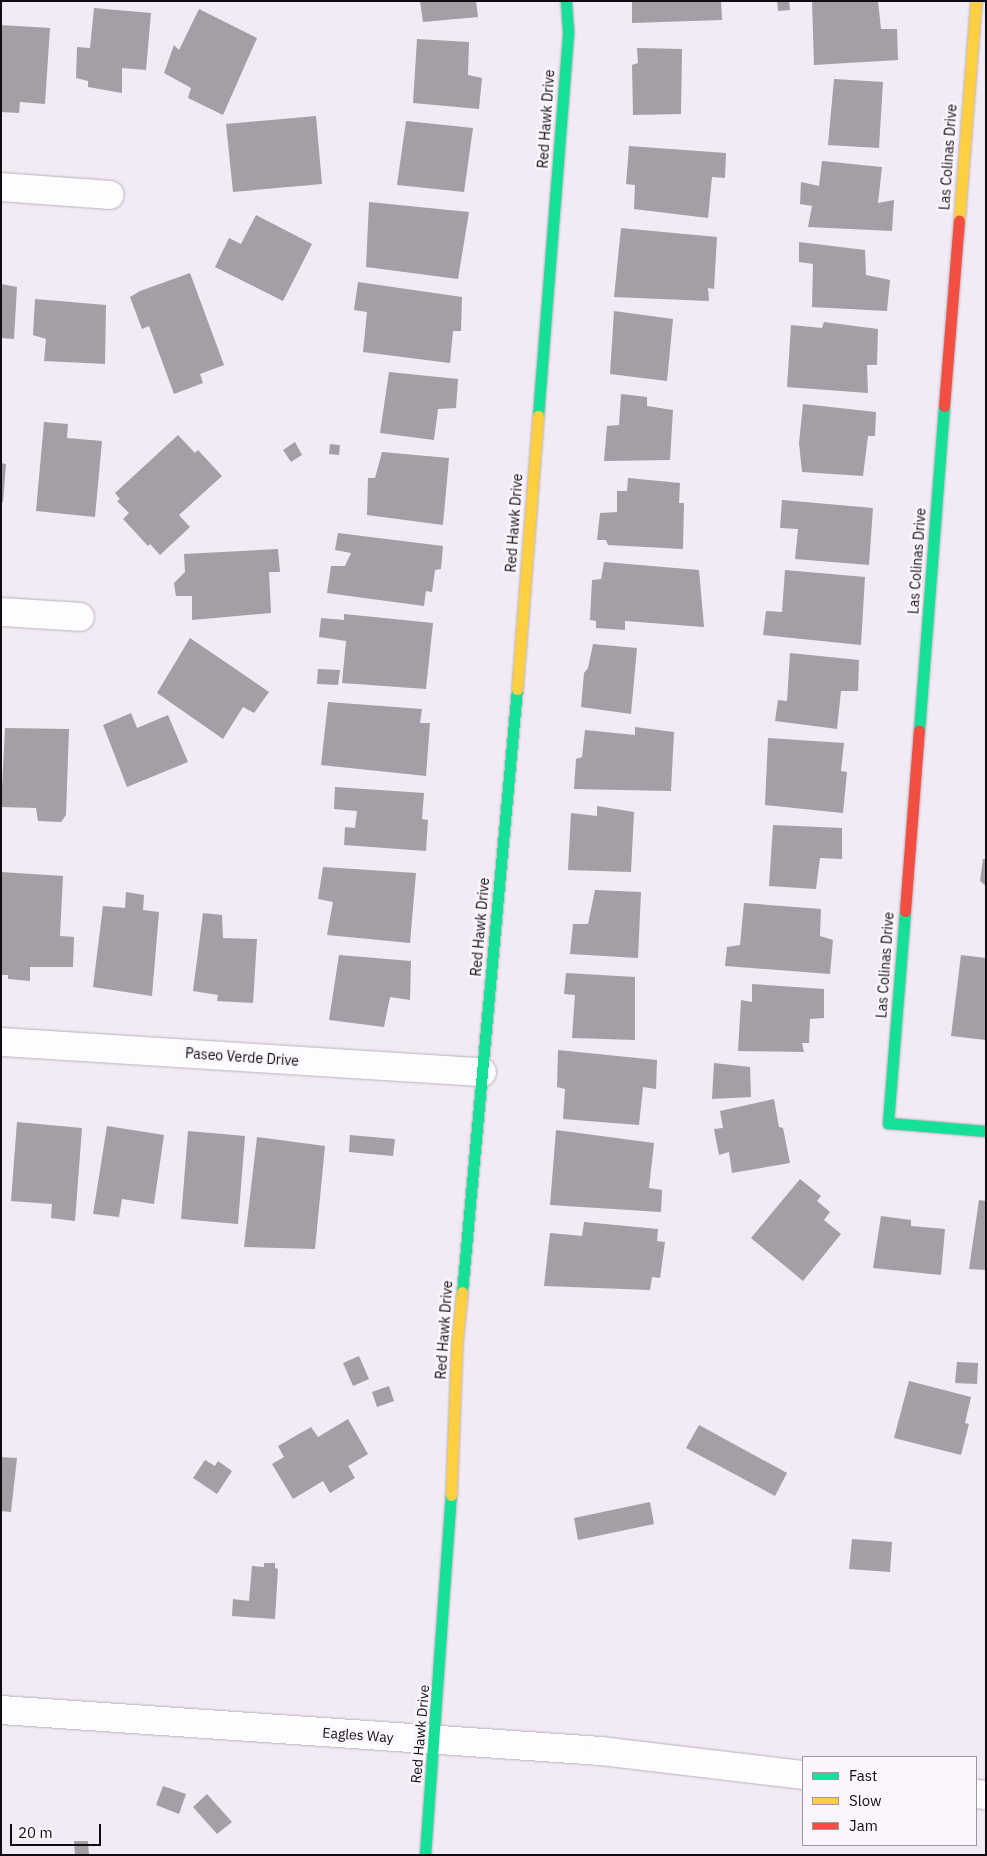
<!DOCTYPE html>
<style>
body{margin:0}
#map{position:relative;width:987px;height:1856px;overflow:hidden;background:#f2eaf5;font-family:"IBM Plex Sans",sans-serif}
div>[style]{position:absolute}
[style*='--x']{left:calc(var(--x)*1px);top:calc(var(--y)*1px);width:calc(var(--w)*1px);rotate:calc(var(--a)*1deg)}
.building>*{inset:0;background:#a49ea6}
.roads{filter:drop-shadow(0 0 1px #b8b2bb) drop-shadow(0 0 1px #b8b2bb)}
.street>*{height:28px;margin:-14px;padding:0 14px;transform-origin:14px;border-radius:14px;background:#fdfcfe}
.fast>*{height:11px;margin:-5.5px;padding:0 5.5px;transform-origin:5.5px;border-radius:5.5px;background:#16e098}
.slow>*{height:11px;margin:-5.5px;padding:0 5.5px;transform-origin:5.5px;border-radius:5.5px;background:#ffcf43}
.jam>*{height:11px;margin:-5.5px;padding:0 5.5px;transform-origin:5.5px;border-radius:5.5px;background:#f24e42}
span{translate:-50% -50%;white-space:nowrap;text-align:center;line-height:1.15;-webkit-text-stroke:5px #fbf6fe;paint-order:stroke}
.street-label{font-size:14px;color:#110c13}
.frame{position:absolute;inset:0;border:2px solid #110c13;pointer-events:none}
.legend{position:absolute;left:802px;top:1756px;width:175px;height:90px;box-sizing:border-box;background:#fbf6fe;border:1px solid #9d98a0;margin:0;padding:6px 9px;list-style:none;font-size:15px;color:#110c13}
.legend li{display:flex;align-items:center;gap:10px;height:25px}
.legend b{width:25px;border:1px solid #9d98a0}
.scale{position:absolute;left:10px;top:1824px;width:91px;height:22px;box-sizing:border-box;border:2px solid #110c13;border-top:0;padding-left:6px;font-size:15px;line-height:18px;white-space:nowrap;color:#110c13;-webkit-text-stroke:4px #fbf6fe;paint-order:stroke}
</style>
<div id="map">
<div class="building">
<div style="clip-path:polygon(420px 1px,476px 1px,478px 17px,423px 22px)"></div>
<div style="clip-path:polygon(632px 1px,721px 1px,722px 20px,632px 23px)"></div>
<div style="clip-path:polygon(777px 1px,789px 1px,790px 10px,778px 11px)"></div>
<div style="clip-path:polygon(812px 1px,878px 1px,881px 29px,897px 29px,898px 60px,814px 65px)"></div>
<div style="clip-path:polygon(94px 8px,151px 13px,146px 70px,122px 68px,122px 93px,88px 87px,88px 81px,76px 78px,77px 47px,90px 48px)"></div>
<div style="clip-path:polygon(199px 9px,257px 38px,223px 115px,188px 98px,191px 88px,164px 73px,174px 45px,179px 50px)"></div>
<div style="clip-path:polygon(1px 25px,50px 28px,45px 104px,20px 102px,19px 113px,1px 112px)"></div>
<div style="clip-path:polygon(417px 39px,469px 42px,468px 75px,482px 78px,479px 109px,413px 103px)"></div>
<div style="clip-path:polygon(637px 48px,682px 49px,681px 114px,633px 115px,632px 65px,638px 63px)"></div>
<div style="clip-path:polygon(834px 79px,883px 82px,879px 148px,828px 145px)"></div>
<div style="clip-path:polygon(316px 116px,322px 184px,233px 192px,226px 124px)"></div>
<div style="clip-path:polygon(406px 121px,473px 128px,464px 192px,397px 185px)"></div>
<div style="clip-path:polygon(629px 146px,726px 153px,725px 178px,712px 177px,708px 218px,634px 209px,635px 185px,626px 184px)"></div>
<div style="clip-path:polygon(822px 161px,882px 167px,878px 203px,894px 200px,892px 231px,808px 227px,812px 206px,800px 204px,801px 182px,819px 186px)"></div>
<div style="clip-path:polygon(369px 202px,469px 212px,458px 279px,366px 267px)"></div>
<div style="clip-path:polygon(256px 215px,312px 244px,283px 301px,215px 267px,229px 238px,241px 244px)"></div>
<div style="clip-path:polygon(621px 228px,717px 237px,714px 289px,708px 288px,709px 301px,614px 297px)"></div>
<div style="clip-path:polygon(799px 242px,865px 250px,866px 275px,890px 280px,887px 311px,812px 307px,813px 264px,799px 262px)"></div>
<div style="clip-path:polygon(190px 273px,224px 365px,200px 374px,203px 383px,174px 394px,149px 326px,142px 329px,130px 297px,140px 291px)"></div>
<div style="clip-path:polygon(358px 282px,462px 297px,461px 331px,453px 331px,450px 363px,363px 352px,367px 312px,354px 310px)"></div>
<div style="clip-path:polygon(1px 284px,17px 287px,14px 339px,1px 338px)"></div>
<div style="clip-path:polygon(35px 299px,106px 305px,105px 364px,44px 361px,46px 339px,33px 335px)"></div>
<div style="clip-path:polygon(614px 311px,673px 319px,667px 381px,610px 374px)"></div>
<div style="clip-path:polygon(824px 322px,878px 329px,877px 365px,867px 365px,868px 393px,787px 387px,791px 325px,822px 328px)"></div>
<div style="clip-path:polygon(389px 372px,458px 379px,456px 408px,438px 409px,434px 440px,380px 433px)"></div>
<div style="clip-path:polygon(621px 394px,647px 397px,647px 406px,673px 410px,670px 460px,604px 461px,607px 426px,619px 425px)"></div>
<div style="clip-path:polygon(803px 404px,876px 412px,875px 436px,868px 436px,863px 476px,802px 472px,799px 443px)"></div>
<div style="clip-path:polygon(44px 422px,68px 424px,67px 438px,102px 441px,95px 517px,36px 511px)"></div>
<div style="clip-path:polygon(178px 435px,195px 453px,198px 450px,222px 476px,179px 515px,190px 527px,160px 555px,150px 544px,148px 546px,123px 519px,129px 513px,117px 501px,120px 499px,115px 493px)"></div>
<div style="clip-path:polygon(295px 442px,302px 455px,291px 462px,283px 450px)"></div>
<div style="clip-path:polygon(330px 444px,340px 445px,339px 455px,329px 454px)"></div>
<div style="clip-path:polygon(382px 452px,449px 458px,443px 525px,367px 515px,368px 478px,375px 478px)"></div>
<div style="clip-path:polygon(1px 463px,6px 464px,3px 502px,1px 502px)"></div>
<div style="clip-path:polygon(628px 478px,680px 483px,679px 503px,684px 503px,683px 549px,608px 545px,606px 540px,597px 540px,600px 513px,617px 512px,617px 491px,627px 491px)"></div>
<div style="clip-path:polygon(782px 500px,873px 508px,869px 565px,795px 559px,798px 529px,780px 528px)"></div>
<div style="clip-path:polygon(338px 533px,443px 546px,441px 569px,435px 570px,432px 592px,426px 591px,424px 606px,327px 593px,331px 566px,345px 566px,351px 553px,335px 550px)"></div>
<div style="clip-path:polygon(278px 549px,280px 572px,269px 572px,271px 613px,192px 620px,192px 596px,176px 596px,174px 583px,185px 572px,184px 554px)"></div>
<div style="clip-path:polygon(604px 562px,699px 570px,704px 627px,625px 621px,625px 630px,596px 628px,596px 621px,590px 620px,592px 580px,601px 579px)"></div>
<div style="clip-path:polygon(785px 570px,865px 577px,861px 645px,763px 635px,766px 611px,782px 612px)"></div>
<div style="clip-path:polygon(344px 614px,433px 623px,426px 689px,342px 683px,346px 641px,319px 637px,321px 618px,344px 620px)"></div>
<div style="clip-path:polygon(190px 638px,269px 692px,254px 713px,243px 707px,223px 739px,157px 693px)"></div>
<div style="clip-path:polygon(593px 644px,637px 648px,631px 714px,581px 707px,584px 673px,588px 668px)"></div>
<div style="clip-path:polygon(790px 653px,859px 660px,858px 691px,841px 691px,837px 729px,775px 721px,778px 700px,787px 701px)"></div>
<div style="clip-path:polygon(318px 669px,340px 670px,338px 685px,317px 684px)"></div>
<div style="clip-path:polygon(328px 702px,422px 709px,420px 723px,430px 723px,426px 776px,321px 765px)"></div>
<div style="clip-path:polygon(131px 713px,137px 728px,168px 715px,188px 762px,127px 787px,103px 725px)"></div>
<div style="clip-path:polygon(635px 727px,674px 732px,671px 791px,574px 789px,576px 759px,582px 757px,585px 730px,635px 735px)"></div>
<div style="clip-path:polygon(5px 728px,69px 729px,66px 815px,61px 822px,38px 821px,36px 808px,1px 807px)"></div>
<div style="clip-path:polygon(768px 738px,844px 743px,841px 771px,847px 772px,843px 813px,765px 805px)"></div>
<div style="clip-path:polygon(335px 787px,424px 793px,422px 819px,428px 820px,426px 851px,344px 845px,345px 827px,355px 828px,357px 811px,334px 809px)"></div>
<div style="clip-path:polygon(597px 806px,634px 812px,631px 872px,568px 870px,571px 813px,597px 816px)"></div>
<div style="clip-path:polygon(773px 825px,842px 828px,842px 859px,820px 858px,816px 889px,769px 886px)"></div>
<div style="clip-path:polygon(983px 859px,986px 859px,986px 886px,980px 881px)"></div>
<div style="clip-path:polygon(323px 867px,416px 873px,410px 943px,327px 935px,333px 902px,318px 899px)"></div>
<div style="clip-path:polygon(1px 872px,63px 876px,60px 936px,74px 937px,73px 967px,30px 967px,30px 981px,8px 979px,8px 975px,1px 975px)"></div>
<div style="clip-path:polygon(595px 890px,641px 892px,638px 958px,570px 954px,573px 924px,588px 924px)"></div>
<div style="clip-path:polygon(126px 892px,144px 895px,143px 910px,159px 912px,152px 996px,93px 987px,103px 906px,125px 908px)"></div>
<div style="clip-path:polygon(744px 903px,821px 909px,820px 936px,833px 940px,830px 974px,725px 966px,727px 947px,740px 945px)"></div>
<div style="clip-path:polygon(203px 913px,222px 915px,223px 938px,257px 939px,253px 1003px,217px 1001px,218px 995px,193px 991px)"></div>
<div style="clip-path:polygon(339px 955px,411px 961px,410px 1000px,390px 997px,384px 1027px,329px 1020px)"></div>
<div style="clip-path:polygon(961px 955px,986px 958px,986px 1040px,951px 1036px)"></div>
<div style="clip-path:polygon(566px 973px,635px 977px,635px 1040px,572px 1038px,575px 995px,564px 994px)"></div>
<div style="clip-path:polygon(752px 984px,824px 989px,824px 1018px,810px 1019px,809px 1043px,802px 1043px,804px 1052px,738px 1051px,741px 1000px,752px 1002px)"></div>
<div style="clip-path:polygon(558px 1050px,657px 1060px,656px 1089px,643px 1087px,639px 1125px,563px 1119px,565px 1089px,557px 1087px)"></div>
<div style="clip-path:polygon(714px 1063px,750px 1067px,751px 1097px,712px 1099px)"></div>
<div style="clip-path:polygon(774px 1099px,779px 1127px,783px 1128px,790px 1163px,732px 1173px,729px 1152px,719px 1155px,714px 1129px,723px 1128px,720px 1111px)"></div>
<div style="clip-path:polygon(17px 1122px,82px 1128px,75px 1221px,51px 1218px,52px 1204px,11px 1201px)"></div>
<div style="clip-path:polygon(107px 1126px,164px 1135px,154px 1204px,122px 1199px,119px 1217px,93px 1214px)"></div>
<div style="clip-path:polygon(556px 1130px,654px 1143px,649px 1188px,662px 1190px,661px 1212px,550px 1205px)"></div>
<div style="clip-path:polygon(188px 1131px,245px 1136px,238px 1224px,181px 1219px)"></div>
<div style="clip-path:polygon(350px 1135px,395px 1139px,393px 1156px,349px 1152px)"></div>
<div style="clip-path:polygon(257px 1137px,325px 1146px,315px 1249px,244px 1247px)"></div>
<div style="clip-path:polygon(800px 1179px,821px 1196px,817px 1201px,830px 1212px,824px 1220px,841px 1234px,803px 1281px,751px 1238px)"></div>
<div style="clip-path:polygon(979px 1200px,986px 1201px,986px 1270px,969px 1269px)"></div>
<div style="clip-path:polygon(881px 1216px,911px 1220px,911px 1226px,945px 1229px,941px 1275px,873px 1268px)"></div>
<div style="clip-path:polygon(584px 1222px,658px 1229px,657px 1241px,665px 1242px,660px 1278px,652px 1277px,650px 1290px,544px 1286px,550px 1233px,582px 1236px)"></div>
<div style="clip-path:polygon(359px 1356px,369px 1379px,353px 1386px,343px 1363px)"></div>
<div style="clip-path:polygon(957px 1362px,978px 1363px,977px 1384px,955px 1383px)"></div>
<div style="clip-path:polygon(909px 1381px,971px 1397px,965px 1423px,969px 1424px,961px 1455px,894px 1438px)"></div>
<div style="clip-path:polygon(389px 1386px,394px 1401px,377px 1407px,372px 1392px)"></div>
<div style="clip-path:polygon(348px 1419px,368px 1454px,348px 1466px,355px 1478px,330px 1493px,323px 1481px,293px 1499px,272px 1464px,284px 1457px,278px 1446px,311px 1427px,318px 1437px)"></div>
<div style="clip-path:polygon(699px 1425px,787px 1473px,775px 1496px,686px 1448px)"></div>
<div style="clip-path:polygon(1px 1457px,17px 1458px,11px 1512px,1px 1511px)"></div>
<div style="clip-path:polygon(205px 1460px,215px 1466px,218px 1461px,232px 1471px,217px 1494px,193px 1478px)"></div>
<div style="clip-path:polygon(650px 1502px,654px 1524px,578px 1540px,574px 1518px)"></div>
<div style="clip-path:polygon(852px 1539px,892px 1542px,890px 1572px,849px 1569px)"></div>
<div style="clip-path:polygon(264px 1563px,275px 1563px,275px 1568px,278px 1569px,275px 1619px,232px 1616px,233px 1599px,249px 1601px,252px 1566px,264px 1567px)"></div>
<div style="clip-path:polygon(163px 1786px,186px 1794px,179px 1814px,156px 1805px)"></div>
<div style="clip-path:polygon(207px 1794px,232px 1822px,217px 1834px,193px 1807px)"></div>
<div style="clip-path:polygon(74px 1841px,88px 1841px,89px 1855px,75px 1855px)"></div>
</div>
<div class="roads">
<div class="street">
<div style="--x:1;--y:187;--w:109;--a:4.2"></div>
<div style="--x:1;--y:612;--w:79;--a:3.6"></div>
<div style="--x:1;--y:1042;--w:482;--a:3.6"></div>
<div style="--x:1;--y:1710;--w:601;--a:3.91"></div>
<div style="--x:601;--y:1751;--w:203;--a:6.8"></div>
<div style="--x:976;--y:1794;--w:10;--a:6"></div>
</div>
<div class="fast">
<div style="--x:538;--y:416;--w:386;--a:-85.5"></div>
<div style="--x:568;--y:31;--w:30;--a:-94"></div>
<div style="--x:919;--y:731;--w:326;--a:-85.6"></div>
<div style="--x:905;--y:911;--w:213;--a:94.6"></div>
<div style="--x:888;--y:1123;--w:98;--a:4.7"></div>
<div style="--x:462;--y:1292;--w:606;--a:-84.79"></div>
<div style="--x:425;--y:1855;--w:361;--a:-85.9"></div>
</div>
<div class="slow">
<div style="--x:959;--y:221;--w:221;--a:-85.6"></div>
<div style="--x:517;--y:689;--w:274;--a:-85.6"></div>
<div style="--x:451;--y:1495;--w:153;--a:-87.8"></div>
<div style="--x:457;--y:1342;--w:50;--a:-84.3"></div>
</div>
<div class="jam">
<div style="--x:944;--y:406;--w:186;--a:-85.4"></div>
<div style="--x:905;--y:911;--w:181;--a:-85.6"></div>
</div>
</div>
<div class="street-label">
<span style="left:546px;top:119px;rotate:-86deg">Red Hawk Drive</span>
<span style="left:948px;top:157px;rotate:-86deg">Las Colinas Drive</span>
<span style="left:514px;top:523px;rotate:-86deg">Red Hawk Drive</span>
<span style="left:917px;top:561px;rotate:-86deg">Las Colinas Drive</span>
<span style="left:480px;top:927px;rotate:-85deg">Red Hawk Drive</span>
<span style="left:885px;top:965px;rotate:-86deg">Las Colinas Drive</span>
<span style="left:242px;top:1057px;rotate:4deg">Paseo Verde Drive</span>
<span style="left:444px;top:1330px;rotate:-86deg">Red Hawk Drive</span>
<span style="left:420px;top:1734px;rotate:-85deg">Red Hawk Drive</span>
<span style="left:358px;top:1735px;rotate:4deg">Eagles Way</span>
</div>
<div class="frame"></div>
<ul class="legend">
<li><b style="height:6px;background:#16e098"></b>Fast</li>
<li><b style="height:6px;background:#ffcf43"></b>Slow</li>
<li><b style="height:6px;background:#f24e42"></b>Jam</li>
</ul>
<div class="scale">20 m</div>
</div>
